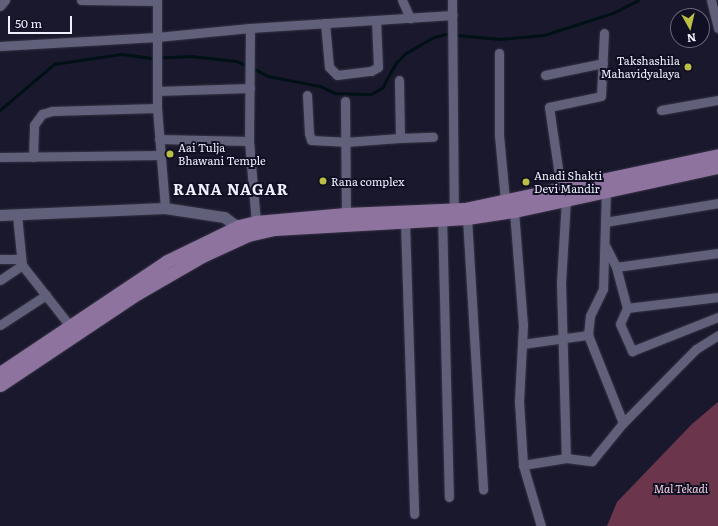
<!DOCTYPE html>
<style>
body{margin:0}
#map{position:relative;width:718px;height:526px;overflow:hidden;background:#1a182d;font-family:Literata,serif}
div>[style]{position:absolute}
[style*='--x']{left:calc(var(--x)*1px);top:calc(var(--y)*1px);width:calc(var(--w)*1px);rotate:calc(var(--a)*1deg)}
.forest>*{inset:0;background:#6b364c}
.stream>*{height:2.5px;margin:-1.25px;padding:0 1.25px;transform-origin:1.25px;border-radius:1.25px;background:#001116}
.roads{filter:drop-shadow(0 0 1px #353344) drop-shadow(0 0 1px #353344)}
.minor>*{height:9px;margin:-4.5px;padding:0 4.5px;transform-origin:4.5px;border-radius:4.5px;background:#61607a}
.tertiary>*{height:11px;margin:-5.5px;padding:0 5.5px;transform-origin:5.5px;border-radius:5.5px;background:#61607a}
.primary>*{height:13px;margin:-6.5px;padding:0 6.5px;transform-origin:6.5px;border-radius:6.5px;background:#8f739f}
.dots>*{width:11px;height:11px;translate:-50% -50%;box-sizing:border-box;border:2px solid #110f23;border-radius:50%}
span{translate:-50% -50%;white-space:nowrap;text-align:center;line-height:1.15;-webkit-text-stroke:4px #110f23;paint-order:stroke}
.poi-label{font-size:11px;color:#efeffe}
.right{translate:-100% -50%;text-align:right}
.left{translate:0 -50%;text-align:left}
.park-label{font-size:11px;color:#f5d0dd;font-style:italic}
.district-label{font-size:15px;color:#efeffe;font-weight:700;letter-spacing:1px}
.north{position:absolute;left:670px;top:8px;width:40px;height:40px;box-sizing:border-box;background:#110f23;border:1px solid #6a697b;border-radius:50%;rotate:172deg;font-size:11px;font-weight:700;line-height:16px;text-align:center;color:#efeffe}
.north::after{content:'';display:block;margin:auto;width:14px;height:18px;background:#bbc044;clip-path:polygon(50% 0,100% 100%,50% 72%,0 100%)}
.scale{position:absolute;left:8px;top:16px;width:64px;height:18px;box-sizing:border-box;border:2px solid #efeffe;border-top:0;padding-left:5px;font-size:12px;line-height:14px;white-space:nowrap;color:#efeffe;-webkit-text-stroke:3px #110f23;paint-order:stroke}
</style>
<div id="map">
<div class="forest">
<div style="clip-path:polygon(718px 402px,718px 526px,607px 526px,617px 502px,692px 424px)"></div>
</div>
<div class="stream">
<div style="--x:253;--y:68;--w:17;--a:28"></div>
<div style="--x:268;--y:76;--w:53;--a:10.9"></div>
<div style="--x:320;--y:86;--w:17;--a:25"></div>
<div style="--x:335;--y:93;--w:36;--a:2"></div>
<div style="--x:371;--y:94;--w:13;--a:-29"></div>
<div style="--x:382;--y:88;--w:29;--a:-61"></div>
<div style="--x:396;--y:63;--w:14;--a:-45"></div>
<div style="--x:406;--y:53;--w:32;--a:-30"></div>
<div style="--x:434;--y:37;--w:12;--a:-14"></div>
<div style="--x:446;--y:34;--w:54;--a:5.3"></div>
<div style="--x:500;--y:39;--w:44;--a:-5.2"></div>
<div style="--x:544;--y:35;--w:72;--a:-17.7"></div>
<div style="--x:613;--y:13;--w:28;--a:-27"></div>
<div style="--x:0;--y:110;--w:71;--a:-40.4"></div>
<div style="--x:54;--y:64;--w:69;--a:-8.4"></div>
<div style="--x:122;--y:54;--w:29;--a:8"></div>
<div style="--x:151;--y:58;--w:40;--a:-2.9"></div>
<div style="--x:191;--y:56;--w:45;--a:6.3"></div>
<div style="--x:236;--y:61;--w:13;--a:23"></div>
</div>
<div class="roads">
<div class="minor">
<div style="--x:81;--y:0;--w:76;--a:0.8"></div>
<div style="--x:157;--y:0;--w:108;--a:90"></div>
<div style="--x:157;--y:108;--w:100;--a:85.4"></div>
<div style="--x:402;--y:0;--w:20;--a:66"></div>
<div style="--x:452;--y:0;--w:215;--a:89.5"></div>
<div style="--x:711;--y:0;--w:29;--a:76"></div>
<div style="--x:0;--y:6;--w:8;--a:-50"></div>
<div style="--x:325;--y:23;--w:44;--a:84.8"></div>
<div style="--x:329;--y:67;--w:11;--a:45"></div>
<div style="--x:337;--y:75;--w:34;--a:-7"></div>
<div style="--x:371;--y:71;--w:8;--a:-30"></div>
<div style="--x:378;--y:67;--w:47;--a:-92.4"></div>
<div style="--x:250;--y:28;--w:113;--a:90.5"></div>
<div style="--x:249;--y:141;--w:81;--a:85.1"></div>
<div style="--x:0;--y:46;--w:157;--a:-3.3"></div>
<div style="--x:157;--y:37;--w:93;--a:-5.5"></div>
<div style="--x:250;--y:28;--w:203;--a:-3.7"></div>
<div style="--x:499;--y:53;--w:82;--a:90"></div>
<div style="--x:499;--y:135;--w:65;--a:84.7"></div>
<div style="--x:545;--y:75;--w:59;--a:-11.7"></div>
<div style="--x:157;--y:91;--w:93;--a:-1.8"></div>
<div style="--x:307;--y:95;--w:38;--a:87"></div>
<div style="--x:309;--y:133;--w:7;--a:74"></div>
<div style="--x:311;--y:140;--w:34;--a:3"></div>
<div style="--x:345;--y:142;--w:55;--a:-4.2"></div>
<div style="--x:400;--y:138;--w:58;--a:-91"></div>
<div style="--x:345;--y:101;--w:113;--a:89.5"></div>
<div style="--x:661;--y:110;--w:58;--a:-10"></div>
<div style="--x:400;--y:138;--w:33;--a:-2"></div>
<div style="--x:159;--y:139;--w:90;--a:1.3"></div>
<div style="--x:0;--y:157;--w:161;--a:-0.7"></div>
<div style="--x:33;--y:157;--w:32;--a:-88"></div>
<div style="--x:34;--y:125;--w:14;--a:-54"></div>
<div style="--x:42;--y:114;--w:10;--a:-17"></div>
<div style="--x:52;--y:111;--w:105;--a:-1.6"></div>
<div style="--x:561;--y:189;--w:83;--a:-98.3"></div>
<div style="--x:549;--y:107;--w:53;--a:-11.9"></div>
<div style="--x:601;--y:96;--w:63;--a:-87.3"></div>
<div style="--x:606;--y:190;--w:99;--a:91.7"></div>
<div style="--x:603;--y:289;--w:30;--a:116"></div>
<div style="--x:590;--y:316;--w:19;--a:96"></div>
<div style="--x:588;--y:335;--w:95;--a:68.3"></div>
<div style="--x:566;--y:199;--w:83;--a:93.4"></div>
<div style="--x:561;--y:282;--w:176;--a:88.4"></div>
<div style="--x:566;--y:458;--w:26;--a:7"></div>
<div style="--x:592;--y:461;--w:49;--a:-50.8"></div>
<div style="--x:623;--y:423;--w:104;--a:-45.4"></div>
<div style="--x:696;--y:349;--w:26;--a:-32"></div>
<div style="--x:514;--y:211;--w:114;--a:85.5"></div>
<div style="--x:523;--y:325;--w:76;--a:93"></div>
<div style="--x:519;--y:401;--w:64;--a:86.4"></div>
<div style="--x:523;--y:465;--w:64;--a:73.6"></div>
<div style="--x:442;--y:215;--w:282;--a:88.6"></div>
<div style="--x:467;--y:218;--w:272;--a:86.6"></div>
<div style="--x:405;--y:222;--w:292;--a:88.2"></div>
<div style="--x:605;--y:222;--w:115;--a:-9.5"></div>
<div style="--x:606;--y:247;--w:22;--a:63"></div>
<div style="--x:616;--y:267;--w:42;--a:75"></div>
<div style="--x:627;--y:308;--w:92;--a:-6.9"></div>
<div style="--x:0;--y:259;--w:21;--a:0"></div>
<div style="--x:22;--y:265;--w:78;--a:51.8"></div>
<div style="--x:616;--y:267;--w:103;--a:-7.8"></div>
<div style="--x:0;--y:280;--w:27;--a:-34"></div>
<div style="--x:22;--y:265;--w:50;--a:-95.7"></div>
<div style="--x:627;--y:308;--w:17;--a:114"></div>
<div style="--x:620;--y:324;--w:30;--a:66"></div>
<div style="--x:632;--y:351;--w:92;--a:-21.6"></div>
<div style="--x:0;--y:325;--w:55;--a:-33.1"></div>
<div style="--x:522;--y:344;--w:67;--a:-7.8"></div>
<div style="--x:523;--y:465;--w:44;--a:-9.2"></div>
</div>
<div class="tertiary">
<div style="--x:0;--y:215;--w:165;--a:-2.4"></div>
<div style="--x:165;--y:208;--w:60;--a:8.7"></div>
<div style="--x:224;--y:217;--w:24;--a:36"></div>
</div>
<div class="primary">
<div style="--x:0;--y:373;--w:201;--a:-33.8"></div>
<div style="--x:167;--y:261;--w:80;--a:-25.9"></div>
<div style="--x:239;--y:226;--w:17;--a:-13"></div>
<div style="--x:256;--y:222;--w:90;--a:-5.1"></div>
<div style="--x:346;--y:214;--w:119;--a:-2.4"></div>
<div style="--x:465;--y:209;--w:259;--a:-12"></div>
<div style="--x:0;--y:385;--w:166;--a:-33.7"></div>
<div style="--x:138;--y:293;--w:74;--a:-30"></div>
<div style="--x:202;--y:256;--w:51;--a:-24.5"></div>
<div style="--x:248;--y:235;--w:27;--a:-13"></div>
<div style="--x:274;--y:229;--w:193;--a:-3.3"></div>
<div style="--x:467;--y:218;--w:48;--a:-8.5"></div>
<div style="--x:514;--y:211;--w:209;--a:-12.2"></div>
</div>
</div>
<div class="dots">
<div style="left:688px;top:67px;background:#bbc044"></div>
<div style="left:170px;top:154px;background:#bbc044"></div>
<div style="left:323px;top:181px;background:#bbc044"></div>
<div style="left:526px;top:182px;background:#bbc044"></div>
</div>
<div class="poi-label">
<span class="right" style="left:680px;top:67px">Takshashila<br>Mahavidyalaya</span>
<span class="left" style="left:178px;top:154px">Aai Tulja<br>Bhawani Temple</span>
<span class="left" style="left:534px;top:182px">Anadi Shakti<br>Devi Mandir</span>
<span class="left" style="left:331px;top:181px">Rana complex</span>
</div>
<div class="park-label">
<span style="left:681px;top:488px">Mal Tekadi</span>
</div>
<div class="district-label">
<span style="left:231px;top:189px">RANA NAGAR</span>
</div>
<div class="north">N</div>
<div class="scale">50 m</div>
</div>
